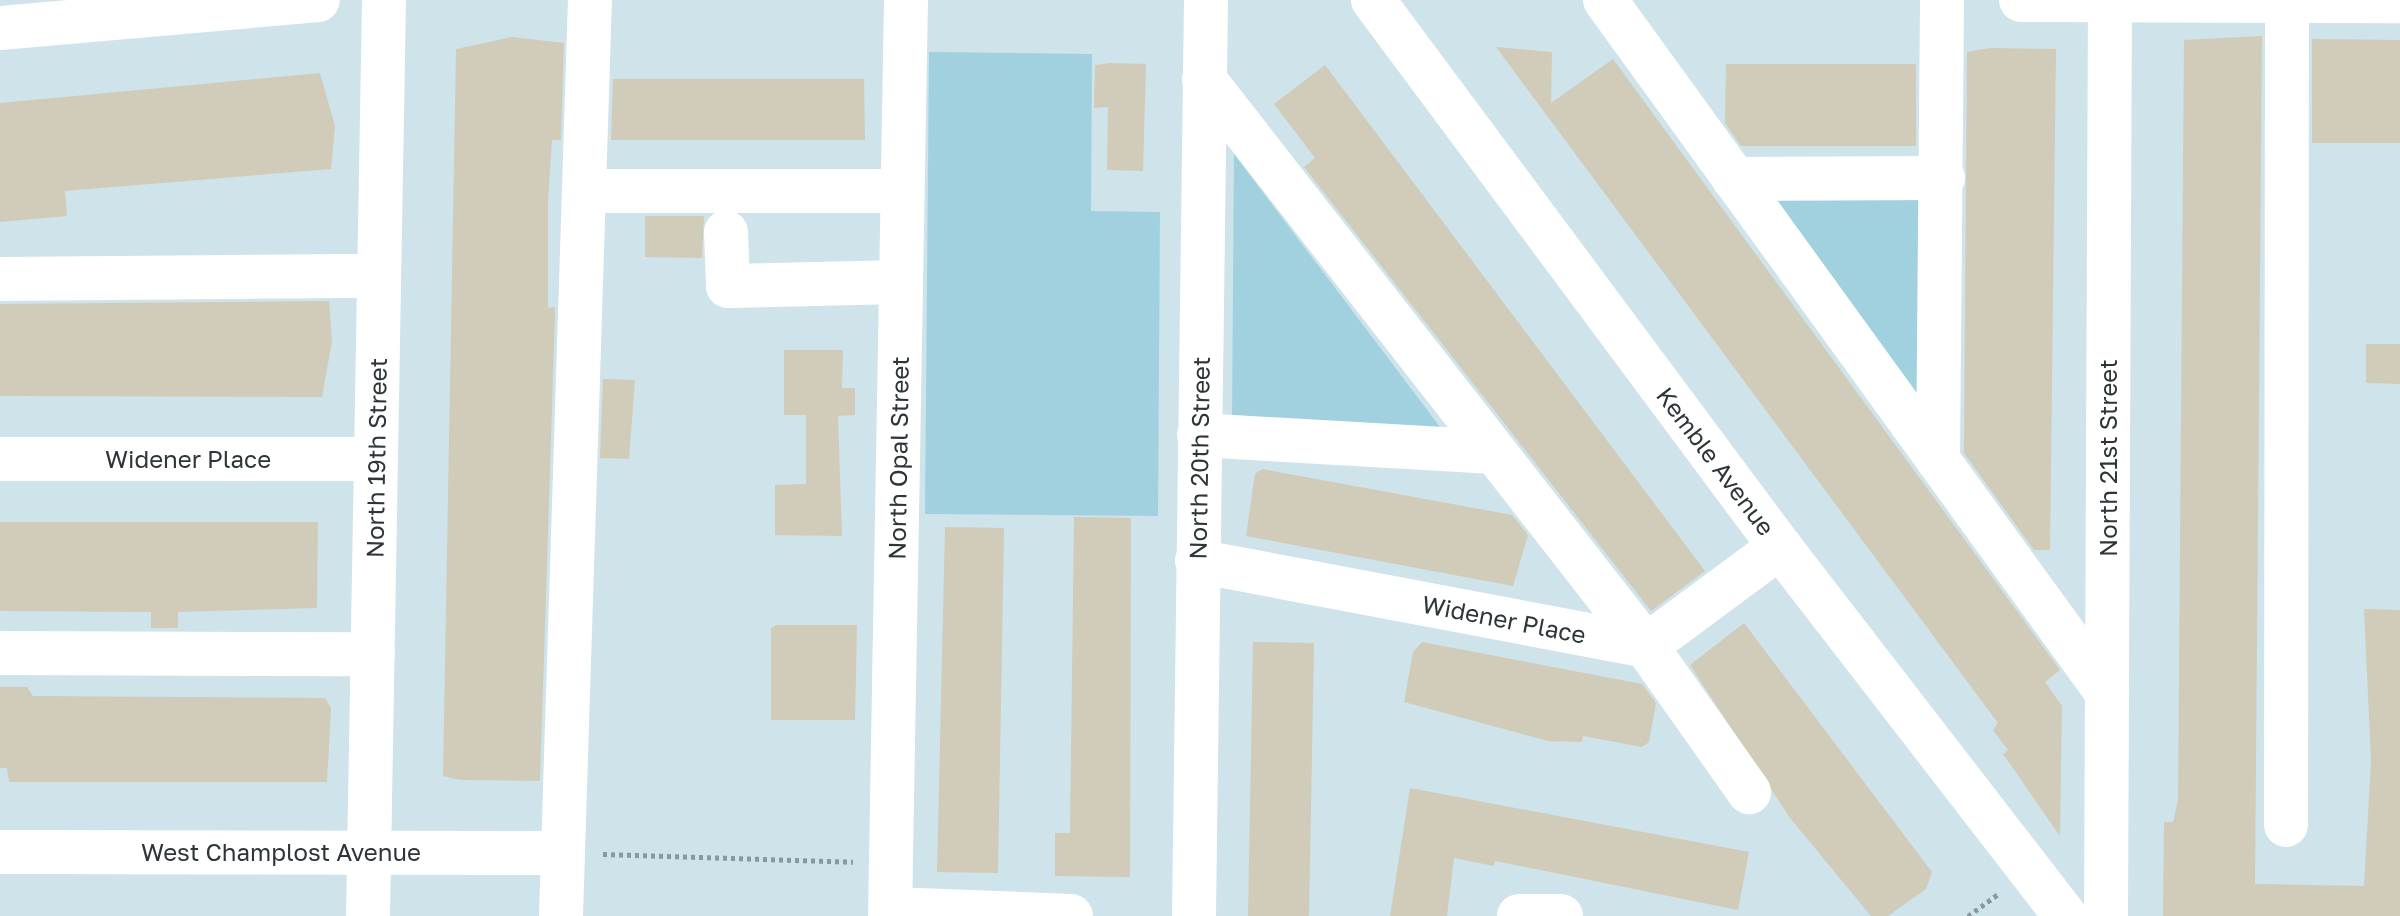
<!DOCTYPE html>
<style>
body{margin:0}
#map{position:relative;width:2400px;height:916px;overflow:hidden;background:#cee3ea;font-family:"Golos Text",sans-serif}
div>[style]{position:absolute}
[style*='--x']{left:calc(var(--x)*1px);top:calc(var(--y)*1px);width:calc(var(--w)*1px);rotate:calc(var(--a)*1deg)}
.green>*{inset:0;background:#a1d1df}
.building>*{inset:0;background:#d1cbba}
.path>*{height:5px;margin-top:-2.5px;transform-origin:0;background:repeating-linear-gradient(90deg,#89999e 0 4px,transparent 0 8px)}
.minor>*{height:44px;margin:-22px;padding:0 22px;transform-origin:22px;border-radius:22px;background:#fff}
span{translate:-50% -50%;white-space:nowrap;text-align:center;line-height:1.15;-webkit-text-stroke:7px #fff;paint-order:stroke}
.street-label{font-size:24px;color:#2c3537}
</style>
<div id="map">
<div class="green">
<div style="clip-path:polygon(929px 52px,1092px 54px,1091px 211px,1160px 212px,1158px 516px,925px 514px)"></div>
<div style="clip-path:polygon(1234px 154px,1443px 431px,1232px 420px)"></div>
<div style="clip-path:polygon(1935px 180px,1929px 417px,1758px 182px)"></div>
</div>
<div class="building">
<div style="clip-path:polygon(2262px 36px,2255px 884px,2364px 886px,2371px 761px,2364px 609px,2400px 610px,2400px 916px,2163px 916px,2164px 822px,2173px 822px,2178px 800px,2184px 40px)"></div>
<div style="clip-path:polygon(512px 37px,564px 43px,561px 140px,552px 140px,548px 201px,548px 308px,555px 307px,555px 315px,540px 781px,461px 780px,443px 776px,456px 49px)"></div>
<div style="clip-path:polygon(2312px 39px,2400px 40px,2400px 143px,2312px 143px)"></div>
<div style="clip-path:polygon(1496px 47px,1552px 52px,1551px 103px,1613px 59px,2060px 670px,2045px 682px,2062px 706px,2060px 836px,2003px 754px,2008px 750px,1993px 730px,1998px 723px)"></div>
<div style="clip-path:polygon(1990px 48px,2056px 49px,2050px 550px,2034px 550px,1964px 453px,1967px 52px)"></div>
<div style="clip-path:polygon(1110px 63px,1146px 64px,1143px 171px,1107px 170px,1108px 107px,1094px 108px,1095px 65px)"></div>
<div style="clip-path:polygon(1726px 64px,1916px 64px,1916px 146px,1741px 146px,1725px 123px)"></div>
<div style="clip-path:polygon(1325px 65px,1705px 571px,1651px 611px,1304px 167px,1315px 158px,1274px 104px)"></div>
<div style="clip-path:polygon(320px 73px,335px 126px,331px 169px,65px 191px,67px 216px,0 222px,0 103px)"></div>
<div style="clip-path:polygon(613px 79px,864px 79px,865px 140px,611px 140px)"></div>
<div style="clip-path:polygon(645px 216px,704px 216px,702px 258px,645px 257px)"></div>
<div style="clip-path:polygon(329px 301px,332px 341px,322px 397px,0 396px,0 304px)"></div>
<div style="clip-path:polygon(2366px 344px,2400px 344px,2400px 384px,2366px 383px)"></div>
<div style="clip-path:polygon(784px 350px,843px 350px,842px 388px,855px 388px,855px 415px,838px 416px,842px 536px,775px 535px,775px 485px,806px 484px,806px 415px,784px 415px)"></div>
<div style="clip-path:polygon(603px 379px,635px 380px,629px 459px,600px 458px)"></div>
<div style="clip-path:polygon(1262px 469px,1512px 515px,1528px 535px,1513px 586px,1246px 536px,1255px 474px)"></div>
<div style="clip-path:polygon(1074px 517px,1131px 518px,1130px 877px,1055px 876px,1055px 833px,1070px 833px)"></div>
<div style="clip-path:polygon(0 522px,318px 522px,317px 608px,178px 612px,178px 628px,151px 628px,151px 612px,0 611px)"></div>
<div style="clip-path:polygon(945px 527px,1004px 528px,998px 873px,937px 872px)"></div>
<div style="clip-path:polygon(1744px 623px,1932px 872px,1926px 889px,1888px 916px,1871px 916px,1790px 818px,1690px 665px)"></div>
<div style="clip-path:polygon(776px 625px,857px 625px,855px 720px,771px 720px,771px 628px)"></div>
<div style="clip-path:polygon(1253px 642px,1314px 643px,1309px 916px,1248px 916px)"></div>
<div style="clip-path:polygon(1422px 642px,1642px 684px,1656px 703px,1649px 742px,1642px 747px,1583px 736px,1582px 742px,1548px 741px,1404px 702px,1413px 652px)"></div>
<div style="clip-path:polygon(0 687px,27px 687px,33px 696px,325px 698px,331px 708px,327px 782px,9px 782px,7px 768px,0 768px)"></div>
<div style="clip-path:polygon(1410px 788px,1749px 852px,1738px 910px,1495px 861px,1494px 866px,1454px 858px,1447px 916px,1390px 916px)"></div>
</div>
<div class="path">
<div style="--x:603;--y:854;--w:250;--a:1.8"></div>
<div style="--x:1968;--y:916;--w:39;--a:-36"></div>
</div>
<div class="minor">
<div style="--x:1373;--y:0;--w:682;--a:53.35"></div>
<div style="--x:1780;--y:547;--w:466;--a:52.3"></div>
<div style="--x:1605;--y:0;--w:856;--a:54.08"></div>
<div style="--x:2021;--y:0;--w:379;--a:0.2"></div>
<div style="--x:0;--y:28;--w:319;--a:-5"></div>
<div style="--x:1204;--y:79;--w:719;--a:52.06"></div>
<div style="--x:1646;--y:646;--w:179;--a:54.8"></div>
<div style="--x:1734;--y:179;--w:209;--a:-0.3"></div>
<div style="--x:584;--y:191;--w:318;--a:0"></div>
<div style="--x:726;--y:232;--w:54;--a:87.9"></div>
<div style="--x:728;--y:286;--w:173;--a:-1.3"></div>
<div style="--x:0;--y:279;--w:378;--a:-0.5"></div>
<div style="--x:1199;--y:435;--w:296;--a:3.3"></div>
<div style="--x:0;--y:459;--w:376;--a:0"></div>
<div style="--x:1938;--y:460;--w:460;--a:-89.5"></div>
<div style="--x:1197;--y:561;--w:457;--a:10.7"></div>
<div style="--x:1646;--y:646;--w:167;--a:-36.5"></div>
<div style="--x:0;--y:653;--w:373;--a:0.2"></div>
<div style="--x:2286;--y:825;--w:824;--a:-89.93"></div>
<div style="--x:0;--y:852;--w:562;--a:0.1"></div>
<div style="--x:891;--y:909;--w:180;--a:2.2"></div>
<div style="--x:368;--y:916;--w:916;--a:-89"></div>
<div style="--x:561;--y:916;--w:916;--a:-88.19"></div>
<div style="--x:890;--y:916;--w:916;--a:-89"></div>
<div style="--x:1194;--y:916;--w:916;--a:-89.25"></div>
<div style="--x:1519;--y:916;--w:42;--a:0"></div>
<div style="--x:2106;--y:916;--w:916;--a:-89.75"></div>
</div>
<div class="street-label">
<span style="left:376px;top:458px;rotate:-89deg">North 19th Street</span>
<span style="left:898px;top:458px;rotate:-89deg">North Opal Street</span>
<span style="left:1199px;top:458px;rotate:-89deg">North 20th Street</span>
<span style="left:2108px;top:458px;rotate:-90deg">North 21st Street</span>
<span style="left:188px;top:459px">Widener Place</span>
<span style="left:1716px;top:461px;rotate:53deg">Kemble Avenue</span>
<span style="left:1504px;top:619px;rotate:11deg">Widener Place</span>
<span style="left:281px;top:852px">West Champlost Avenue</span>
</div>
</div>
